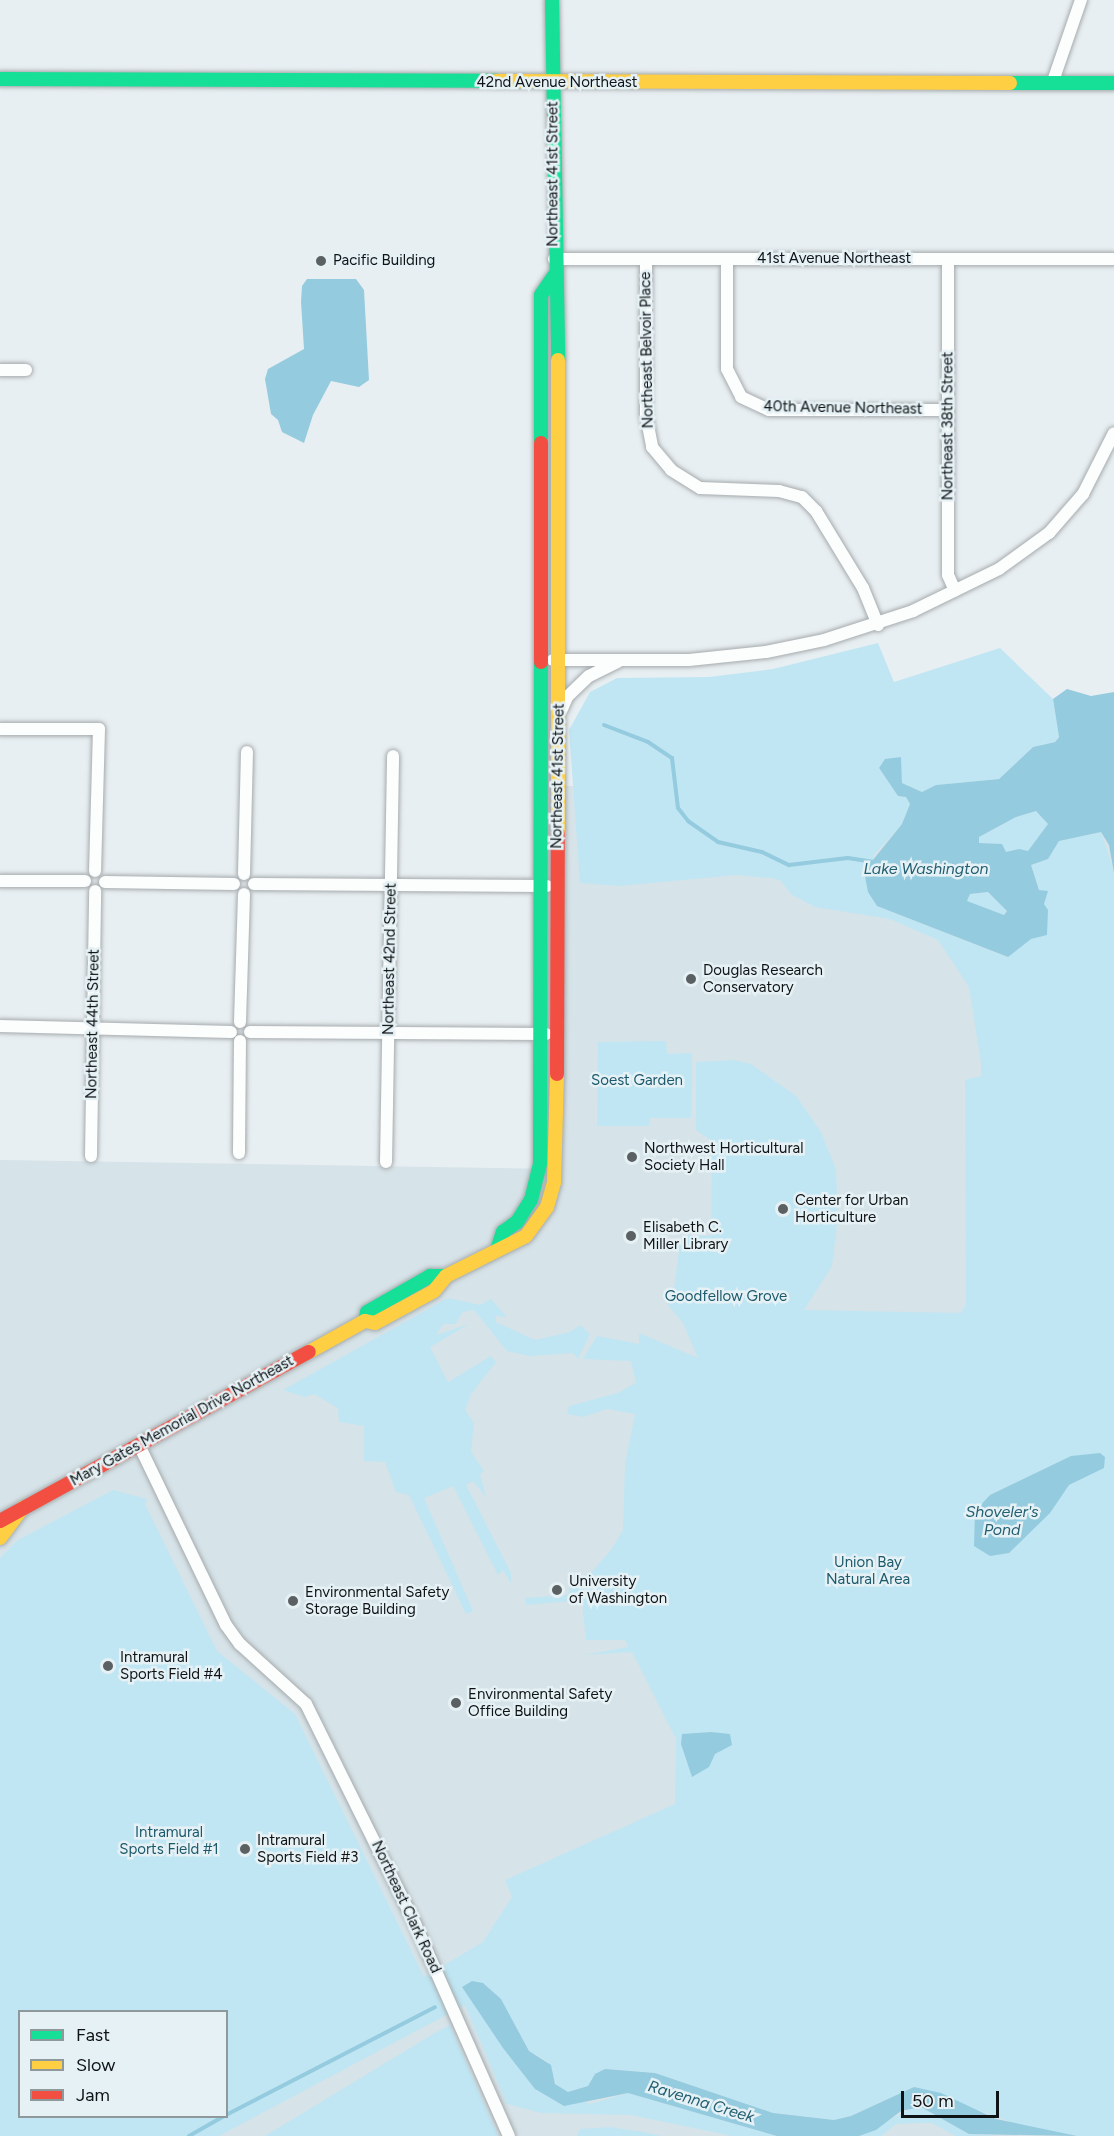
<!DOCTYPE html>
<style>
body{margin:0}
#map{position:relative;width:1114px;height:2136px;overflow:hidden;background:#e8eff2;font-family:Figtree,sans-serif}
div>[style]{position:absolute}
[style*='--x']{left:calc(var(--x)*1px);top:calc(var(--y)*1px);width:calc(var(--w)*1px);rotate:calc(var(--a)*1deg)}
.built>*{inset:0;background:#d6e3e8}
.green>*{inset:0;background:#c0e6f3}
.water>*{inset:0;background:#95cbde}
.stream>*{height:4px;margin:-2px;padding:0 2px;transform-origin:2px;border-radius:2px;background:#95cbde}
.roads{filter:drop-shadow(0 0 2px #a6abad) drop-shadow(0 0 2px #a6abad)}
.street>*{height:12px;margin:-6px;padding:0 6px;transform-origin:6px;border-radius:6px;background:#fcfdfd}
.fast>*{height:14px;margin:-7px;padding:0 7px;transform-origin:7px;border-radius:7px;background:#16e098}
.slow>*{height:14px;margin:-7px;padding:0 7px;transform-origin:7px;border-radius:7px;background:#ffcf43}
.jam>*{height:14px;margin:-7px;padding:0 7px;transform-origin:7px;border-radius:7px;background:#f24e42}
.dots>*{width:16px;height:16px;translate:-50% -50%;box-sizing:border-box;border:3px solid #e5f1f5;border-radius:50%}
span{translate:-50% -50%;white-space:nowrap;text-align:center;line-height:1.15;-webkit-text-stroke:5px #e5f1f5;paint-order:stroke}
.street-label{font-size:15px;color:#0f1315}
.poi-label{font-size:15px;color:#0f1315}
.left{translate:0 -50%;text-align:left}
.park-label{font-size:15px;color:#1b596b}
.water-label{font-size:16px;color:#235f71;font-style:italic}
.legend{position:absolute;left:18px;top:2010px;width:210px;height:108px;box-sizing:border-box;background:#e5f1f5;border:2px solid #8f989b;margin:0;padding:8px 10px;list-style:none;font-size:18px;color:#0f1315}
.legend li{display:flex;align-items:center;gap:12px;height:30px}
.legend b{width:30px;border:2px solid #8f989b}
.scale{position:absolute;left:901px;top:2091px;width:98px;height:27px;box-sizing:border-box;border:3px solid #0f1315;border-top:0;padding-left:8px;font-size:18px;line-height:21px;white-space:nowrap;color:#0f1315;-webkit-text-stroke:4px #e5f1f5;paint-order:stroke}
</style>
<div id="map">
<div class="built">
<div style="clip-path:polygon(evenodd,564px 786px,1114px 786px,1114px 2136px,0 2136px,0 1160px,559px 1169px,564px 786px,20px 2012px,226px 2012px,226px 2116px,20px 2116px,20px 2012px)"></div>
</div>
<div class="green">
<div style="clip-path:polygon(evenodd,878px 643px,894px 682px,1000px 648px,1053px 699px,1059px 736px,1055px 742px,1033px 747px,999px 779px,937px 785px,923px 792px,902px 783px,900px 757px,879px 768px,898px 796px,906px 797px,910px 804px,902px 824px,873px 856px,877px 906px,1007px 957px,1031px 938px,1047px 935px,1044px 904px,1031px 865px,1048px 859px,1059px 841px,1101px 832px,1114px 871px,1114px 2136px,1077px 2136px,1024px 2127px,914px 2087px,851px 2116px,835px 2120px,773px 2113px,655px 2073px,605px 2069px,588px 2086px,568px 2092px,558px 2088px,548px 2062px,529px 2051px,501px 1999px,483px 1983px,462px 1987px,527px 2078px,590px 2104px,628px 2093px,777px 2136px,732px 2136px,631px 2115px,541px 2113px,507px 2104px,465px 2005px,219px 2136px,0 2136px,0 1558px,18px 1540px,113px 1490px,147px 1499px,145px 1504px,217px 1651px,295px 1714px,424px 1977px,483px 1942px,512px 1897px,505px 1880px,675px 1804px,676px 1739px,632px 1652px,585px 1655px,628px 1647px,625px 1640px,586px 1640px,582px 1600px,526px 1605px,525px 1598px,568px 1595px,570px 1588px,581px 1584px,611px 1550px,623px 1530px,625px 1464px,635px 1414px,607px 1409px,583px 1417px,567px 1414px,569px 1406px,618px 1393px,636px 1383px,631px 1361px,583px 1359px,597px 1336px,639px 1344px,639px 1333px,698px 1358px,683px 1323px,667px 1304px,674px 1290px,681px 1235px,711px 1236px,712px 1141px,696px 1130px,696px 1062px,734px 1060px,751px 1064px,796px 1096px,821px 1132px,836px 1170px,838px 1215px,832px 1266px,804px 1310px,961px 1313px,966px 1304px,965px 1080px,981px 1076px,981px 1063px,969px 987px,938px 940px,890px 919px,815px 907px,791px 894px,780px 880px,770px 878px,736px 875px,620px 886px,580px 883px,569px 730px,590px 692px,617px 678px,709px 677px,773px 669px,878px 643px,20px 2012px,226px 2012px,226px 2116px,20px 2116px,20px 2012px)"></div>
<div style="clip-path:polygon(1036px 811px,1048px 824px,1028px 851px,1006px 853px,1002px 845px,979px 843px,979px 837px,1016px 817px)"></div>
<div style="clip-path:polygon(988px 892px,1007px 911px,1003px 915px,967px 902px,970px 894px)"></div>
<div style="clip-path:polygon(666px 1041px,667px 1054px,692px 1053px,691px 1118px,650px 1118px,649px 1126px,597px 1126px,598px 1042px)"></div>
<div style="clip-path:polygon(448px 1298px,480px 1305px,491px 1299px,507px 1317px,496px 1316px,496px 1322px,535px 1340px,570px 1332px,580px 1325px,590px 1334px,578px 1359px,573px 1353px,529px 1356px,507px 1351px,474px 1310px,463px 1312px,455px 1324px,443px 1324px,436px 1335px,469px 1324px,430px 1347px,448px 1382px,491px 1356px,496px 1362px,471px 1394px,465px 1410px,474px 1423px,471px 1452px,484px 1471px,480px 1474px,486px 1497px,473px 1481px,466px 1485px,511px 1573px,511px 1583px,503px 1570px,498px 1575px,453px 1486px,424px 1498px,473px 1611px,466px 1614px,409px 1495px,396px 1492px,385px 1462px,364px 1461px,364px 1426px,339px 1422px,338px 1408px,314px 1394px,305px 1397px,283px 1390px)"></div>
<div style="clip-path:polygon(450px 2025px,498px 2136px,265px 2136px,433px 2034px)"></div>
<div style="clip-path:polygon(914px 2107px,929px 2110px,969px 2134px,998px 2136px,956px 2136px,932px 2123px,921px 2123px,896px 2124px,881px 2136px,859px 2136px)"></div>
<div style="clip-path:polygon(610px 2127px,643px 2132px,662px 2136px,577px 2136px,580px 2129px)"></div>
</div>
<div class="water">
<div style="clip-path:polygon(307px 279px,356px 279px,364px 290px,369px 380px,359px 387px,331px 381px,313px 415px,304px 443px,282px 432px,278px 420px,271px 414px,265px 379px,268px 369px,304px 349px,301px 302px,302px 286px)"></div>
<div style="clip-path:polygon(evenodd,1067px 689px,1091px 696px,1114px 692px,1114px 873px,1109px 845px,1101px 832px,1059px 841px,1048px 859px,1031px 865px,1039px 890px,1048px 891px,1044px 904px,1048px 910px,1047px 935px,1031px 939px,1008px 957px,877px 906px,868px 892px,864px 871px,902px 824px,910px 804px,906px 797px,898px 796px,879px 768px,885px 759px,901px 757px,902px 783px,922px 792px,936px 785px,999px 779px,1033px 747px,1055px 742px,1059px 737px,1053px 699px,1067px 689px,1036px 811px,1048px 824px,1028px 851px,1019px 849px,1006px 852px,1002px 844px,979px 843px,979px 837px,1016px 817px,1036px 811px,1067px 689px,988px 892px,1007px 911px,1004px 915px,967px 901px,970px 894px,988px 892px)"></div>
<div style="clip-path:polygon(1100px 1453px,1105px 1457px,1104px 1468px,1069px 1485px,1050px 1513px,1009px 1553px,990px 1556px,974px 1546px,975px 1511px,990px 1495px,1071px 1456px)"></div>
<div style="clip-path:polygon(711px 1732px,730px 1734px,732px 1745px,715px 1754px,709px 1767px,692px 1777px,681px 1744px,682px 1734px)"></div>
<div style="clip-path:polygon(472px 1981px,483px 1983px,501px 1999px,529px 2051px,551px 2065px,555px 2084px,568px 2092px,588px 2086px,595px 2074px,605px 2069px,655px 2073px,773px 2113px,834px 2120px,851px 2116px,914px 2087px,941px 2093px,996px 2119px,1077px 2136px,969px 2134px,921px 2107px,901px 2111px,876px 2130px,859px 2136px,777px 2136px,628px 2093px,564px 2106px,535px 2089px,503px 2048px,462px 1987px)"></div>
</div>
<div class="stream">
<div style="--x:604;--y:725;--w:47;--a:21.1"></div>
<div style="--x:648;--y:742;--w:29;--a:34"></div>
<div style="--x:672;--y:758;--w:50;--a:83.2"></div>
<div style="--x:678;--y:808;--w:16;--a:52"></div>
<div style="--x:688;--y:821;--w:37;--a:35"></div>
<div style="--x:718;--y:842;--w:45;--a:12.8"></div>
<div style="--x:762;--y:852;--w:30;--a:26"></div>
<div style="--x:789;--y:865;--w:59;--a:-6.8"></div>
<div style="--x:848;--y:858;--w:26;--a:9"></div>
<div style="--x:226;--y:2115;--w:235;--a:-27.3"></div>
<div style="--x:189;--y:2136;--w:40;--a:-29.7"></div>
</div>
<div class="roads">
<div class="street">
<div style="--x:1052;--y:84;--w:89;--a:-71"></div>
<div style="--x:554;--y:259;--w:560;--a:0"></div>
<div style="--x:646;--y:259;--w:156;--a:90"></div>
<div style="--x:646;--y:415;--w:33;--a:79"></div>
<div style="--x:652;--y:447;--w:30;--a:50"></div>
<div style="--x:671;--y:470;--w:34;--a:32"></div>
<div style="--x:700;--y:488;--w:79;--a:2.2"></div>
<div style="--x:779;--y:491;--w:24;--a:15"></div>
<div style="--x:802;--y:497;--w:20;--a:45"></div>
<div style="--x:816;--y:511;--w:90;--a:58.6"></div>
<div style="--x:863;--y:588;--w:40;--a:68"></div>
<div style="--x:727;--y:259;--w:110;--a:90"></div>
<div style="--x:727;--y:369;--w:31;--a:63"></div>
<div style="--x:741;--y:397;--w:31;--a:25"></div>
<div style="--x:769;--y:410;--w:179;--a:0"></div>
<div style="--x:948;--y:259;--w:316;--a:90"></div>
<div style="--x:948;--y:575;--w:17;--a:66"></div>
<div style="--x:0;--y:370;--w:26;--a:0"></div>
<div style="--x:553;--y:660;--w:136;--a:0"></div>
<div style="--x:689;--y:660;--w:77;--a:-5.9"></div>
<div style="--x:766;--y:652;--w:59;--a:-11.7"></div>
<div style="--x:824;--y:640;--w:94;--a:-18"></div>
<div style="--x:913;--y:611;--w:96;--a:-26"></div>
<div style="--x:999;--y:569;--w:62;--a:-35.8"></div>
<div style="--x:1049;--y:533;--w:52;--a:-48.9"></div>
<div style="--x:1083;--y:494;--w:68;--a:-63.1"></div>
<div style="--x:562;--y:709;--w:13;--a:-67"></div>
<div style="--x:567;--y:697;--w:30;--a:-44"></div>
<div style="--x:589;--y:676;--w:32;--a:-26"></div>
<div style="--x:0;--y:729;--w:99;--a:0"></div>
<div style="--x:99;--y:729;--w:142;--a:91.6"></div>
<div style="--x:244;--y:874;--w:122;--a:-88.6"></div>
<div style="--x:0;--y:881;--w:85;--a:0"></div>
<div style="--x:105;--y:882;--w:129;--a:0.9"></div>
<div style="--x:254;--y:884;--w:293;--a:0.4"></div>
<div style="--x:240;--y:1022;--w:128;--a:-88.2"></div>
<div style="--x:0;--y:1026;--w:231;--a:1.5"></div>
<div style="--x:250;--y:1032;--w:296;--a:0.4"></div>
<div style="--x:239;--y:1153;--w:112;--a:-89.5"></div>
<div style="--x:91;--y:1156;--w:265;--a:-89.1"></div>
<div style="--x:386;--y:1162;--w:406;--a:-89"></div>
<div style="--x:139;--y:1445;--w:200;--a:64.2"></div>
<div style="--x:226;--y:1625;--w:24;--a:54"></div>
<div style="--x:240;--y:1644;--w:89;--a:42.3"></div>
<div style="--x:306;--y:1704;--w:246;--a:63.6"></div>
<div style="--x:415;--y:1924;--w:232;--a:66.1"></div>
</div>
<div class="fast">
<div style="--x:552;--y:0;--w:360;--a:89"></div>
<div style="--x:0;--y:79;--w:496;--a:0.2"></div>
<div style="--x:1010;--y:83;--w:104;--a:0"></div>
<div style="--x:541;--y:443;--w:148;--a:-90"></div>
<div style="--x:541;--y:295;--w:23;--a:-56"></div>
<div style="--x:498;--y:1247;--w:16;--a:-72"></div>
<div style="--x:503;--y:1232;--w:17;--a:-36"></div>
<div style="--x:517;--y:1222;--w:26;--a:-58"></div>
<div style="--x:531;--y:1200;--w:38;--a:-76"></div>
<div style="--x:540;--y:1163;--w:501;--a:-89.89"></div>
<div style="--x:365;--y:1321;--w:9;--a:-77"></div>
<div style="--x:367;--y:1312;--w:73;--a:-29.7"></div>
<div style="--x:430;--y:1276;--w:16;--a:0"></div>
</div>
<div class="slow">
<div style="--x:496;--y:81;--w:514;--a:0.22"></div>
<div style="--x:558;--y:360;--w:473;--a:90"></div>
<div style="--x:309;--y:1352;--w:64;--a:-29"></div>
<div style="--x:365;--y:1321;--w:10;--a:11"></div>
<div style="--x:375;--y:1323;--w:67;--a:-28.5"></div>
<div style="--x:434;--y:1291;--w:19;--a:-51"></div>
<div style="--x:446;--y:1276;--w:89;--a:-26.6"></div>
<div style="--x:526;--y:1236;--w:36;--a:-54"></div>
<div style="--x:547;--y:1207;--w:26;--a:-74"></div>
<div style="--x:554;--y:1182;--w:108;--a:-88.4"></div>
<div style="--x:0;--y:1538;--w:38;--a:-53"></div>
</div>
<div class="jam">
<div style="--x:541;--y:662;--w:219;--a:-90"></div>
<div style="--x:557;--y:1074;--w:241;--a:-89.8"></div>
<div style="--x:0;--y:1521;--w:352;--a:-28.7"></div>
</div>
</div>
<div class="dots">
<div style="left:321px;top:261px;background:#5b6062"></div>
<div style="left:691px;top:979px;background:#5b6062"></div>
<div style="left:632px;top:1157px;background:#5b6062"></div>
<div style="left:783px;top:1209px;background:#5b6062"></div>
<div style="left:631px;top:1236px;background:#5b6062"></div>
<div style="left:557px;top:1590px;background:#5b6062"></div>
<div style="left:293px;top:1601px;background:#5b6062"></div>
<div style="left:108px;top:1666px;background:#5b6062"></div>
<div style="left:456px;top:1703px;background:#5b6062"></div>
<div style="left:245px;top:1849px;background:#5b6062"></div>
</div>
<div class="street-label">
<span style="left:557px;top:83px">42nd Avenue Northeast</span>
<span style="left:553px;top:174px;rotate:-90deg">Northeast 41st Street</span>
<span style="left:834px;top:259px">41st Avenue Northeast</span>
<span style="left:647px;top:350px;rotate:-91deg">Northeast Belvoir Place</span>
<span style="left:843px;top:408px;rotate:1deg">40th Avenue Northeast</span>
<span style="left:948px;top:426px;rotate:-90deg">Northeast 38th Street</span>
<span style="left:558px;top:776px;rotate:-89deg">Northeast 41st Street</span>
<span style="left:390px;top:959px;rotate:-89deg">Northeast 42nd Street</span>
<span style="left:93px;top:1024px;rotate:-89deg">Northeast 44th Street</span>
<span style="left:182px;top:1421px;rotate:-29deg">Mary Gates Memorial Drive Northeast</span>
<span style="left:406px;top:1907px;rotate:65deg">Northeast Clark Road</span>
</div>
<div class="poi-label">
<span class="left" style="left:333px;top:261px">Pacific Building</span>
<span class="left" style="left:703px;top:979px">Douglas Research<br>Conservatory</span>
<span class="left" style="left:644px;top:1157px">Northwest Horticultural<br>Society Hall</span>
<span class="left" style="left:795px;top:1209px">Center for Urban<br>Horticulture</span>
<span class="left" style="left:643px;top:1236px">Elisabeth C.<br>Miller Library</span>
<span class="left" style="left:569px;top:1590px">University<br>of Washington</span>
<span class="left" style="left:305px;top:1601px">Environmental Safety<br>Storage Building</span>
<span class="left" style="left:120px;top:1666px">Intramural<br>Sports Field #4</span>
<span class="left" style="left:468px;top:1703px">Environmental Safety<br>Office Building</span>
<span class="left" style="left:257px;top:1849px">Intramural<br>Sports Field #3</span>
</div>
<div class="park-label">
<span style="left:637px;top:1081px">Soest Garden</span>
<span style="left:726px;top:1297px">Goodfellow Grove</span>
<span style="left:868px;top:1571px">Union Bay<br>Natural Area</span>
<span style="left:169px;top:1841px">Intramural<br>Sports Field #1</span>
</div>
<div class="water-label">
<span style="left:926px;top:869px">Lake Washington</span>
<span style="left:1002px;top:1521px">Shoveler's<br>Pond</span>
<span style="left:701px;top:2102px;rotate:17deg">Ravenna Creek</span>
</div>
<ul class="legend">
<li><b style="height:8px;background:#16e098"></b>Fast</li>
<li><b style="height:8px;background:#ffcf43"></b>Slow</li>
<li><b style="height:8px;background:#f24e42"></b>Jam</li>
</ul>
<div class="scale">50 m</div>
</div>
